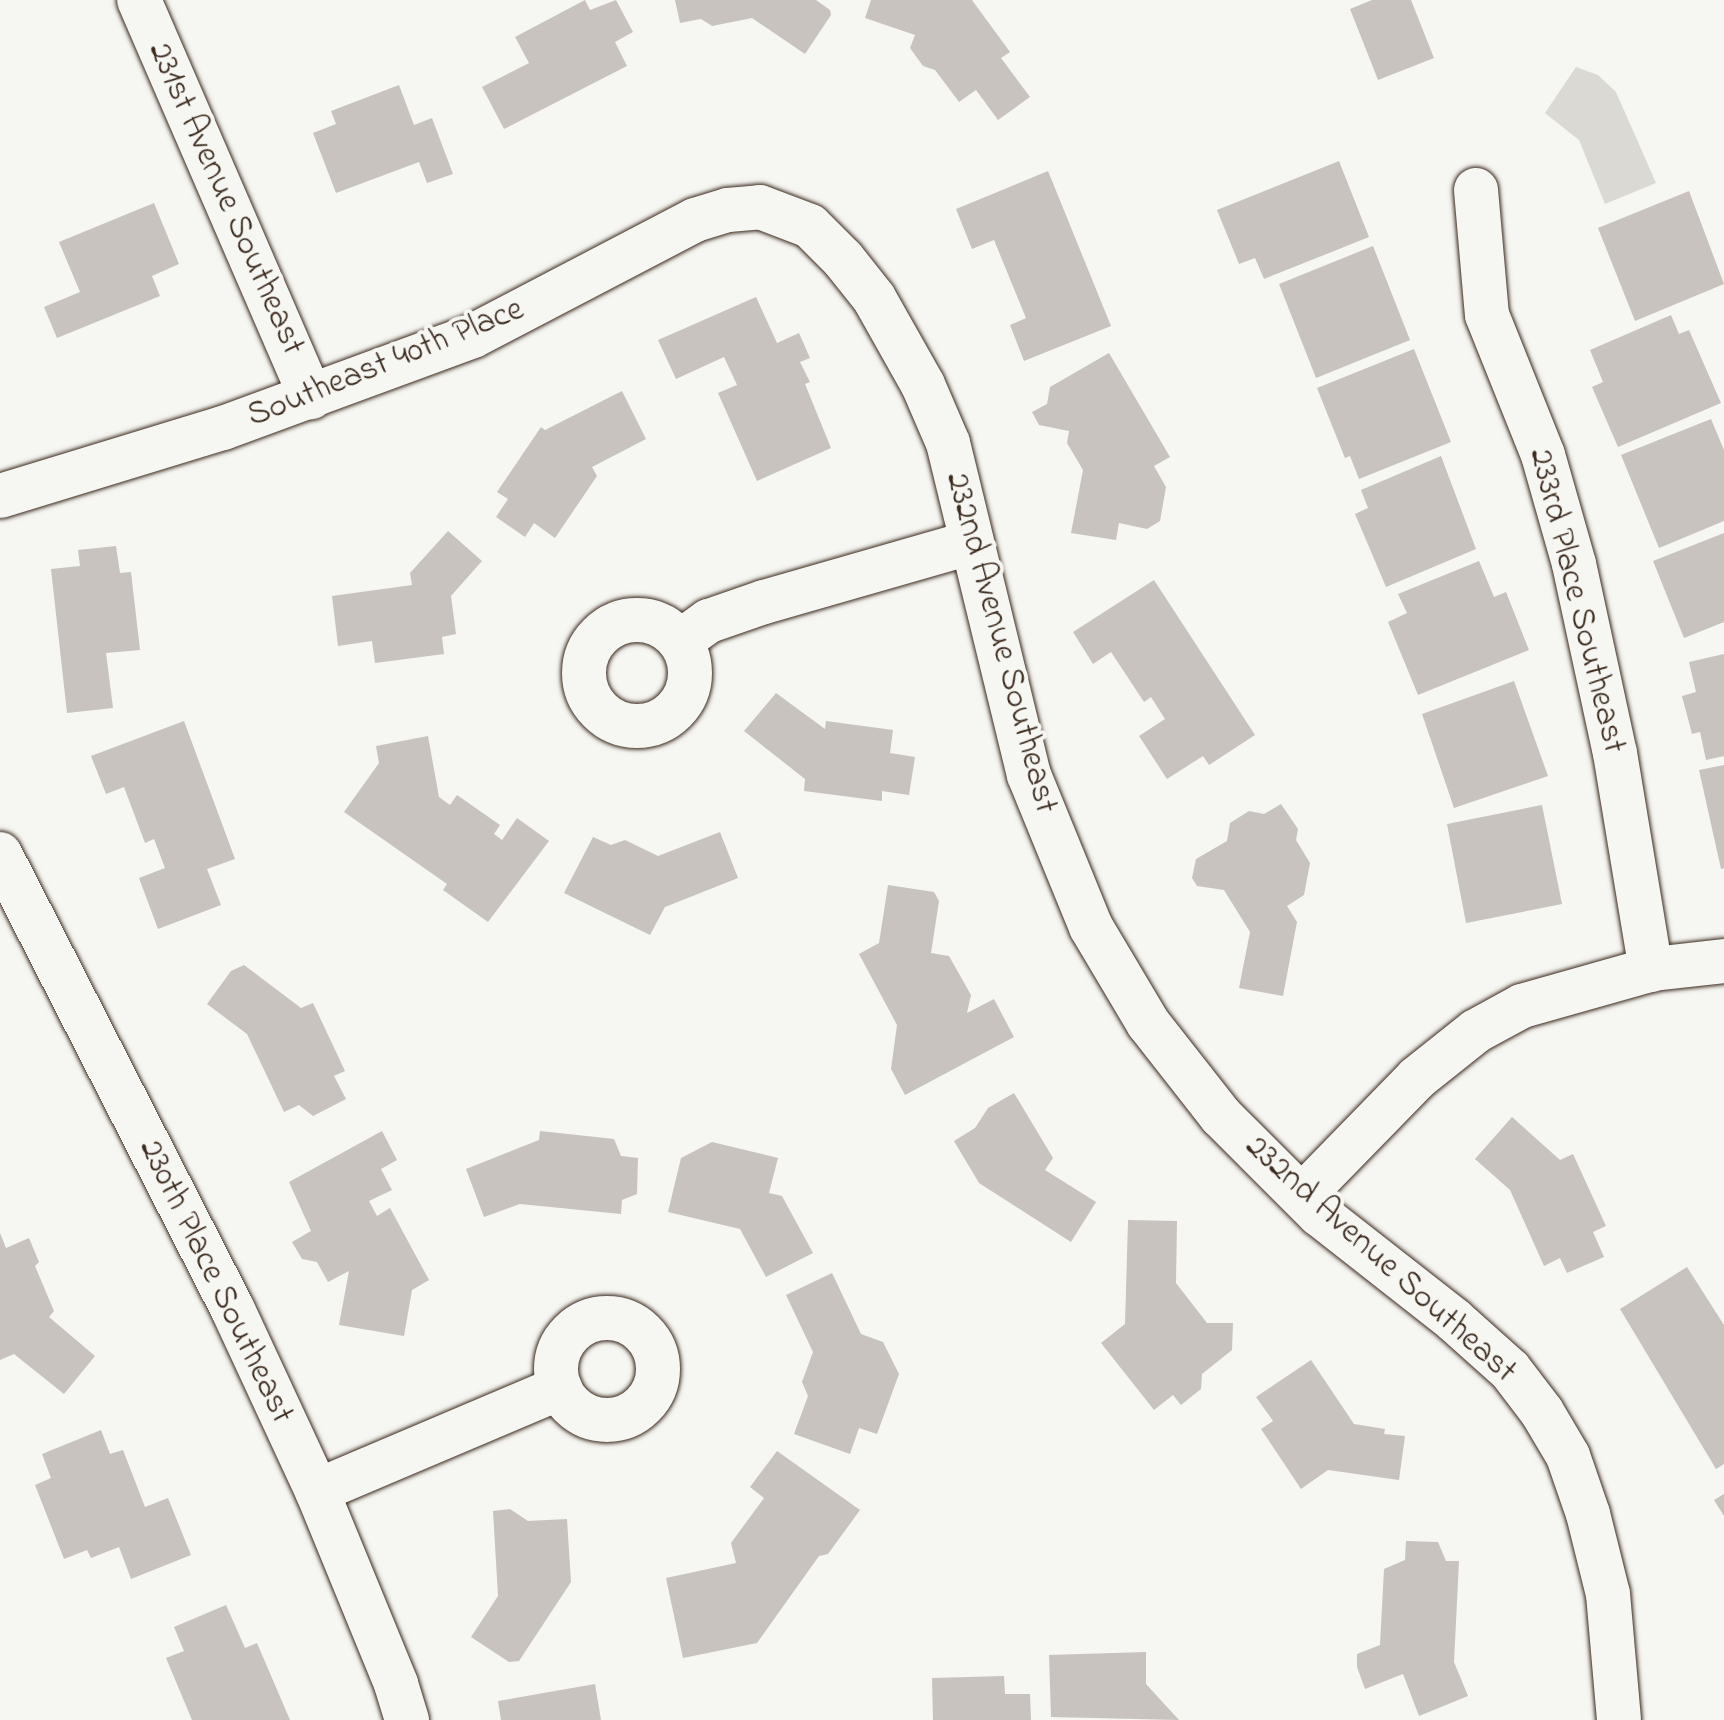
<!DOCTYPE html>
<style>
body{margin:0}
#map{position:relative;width:1724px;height:1720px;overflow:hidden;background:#f6f6f2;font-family:"Indie Flower",sans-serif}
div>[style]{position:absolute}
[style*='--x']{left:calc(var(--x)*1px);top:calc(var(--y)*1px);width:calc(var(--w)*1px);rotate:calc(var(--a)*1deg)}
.green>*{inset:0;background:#dad9d3}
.building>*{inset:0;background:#c8c3be}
.roads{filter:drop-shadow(0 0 2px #3b2a1e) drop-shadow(0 0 2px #3b2a1e)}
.minor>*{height:44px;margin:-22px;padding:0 22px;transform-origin:22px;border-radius:22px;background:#f6f6f2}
.minor>.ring{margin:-22px;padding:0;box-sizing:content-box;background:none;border:44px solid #f6f6f2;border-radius:50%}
span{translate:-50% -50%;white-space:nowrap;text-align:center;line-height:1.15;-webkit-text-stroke:8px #f6f6f2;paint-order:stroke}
.street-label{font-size:34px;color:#3b2a1e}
</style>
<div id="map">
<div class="green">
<div style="clip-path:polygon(1576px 67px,1598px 75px,1616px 92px,1656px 183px,1605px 204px,1579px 140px,1545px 113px)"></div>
</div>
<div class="building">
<div style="clip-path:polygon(585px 0,590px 10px,616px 0,633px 32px,615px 42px,627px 66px,504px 129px,482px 87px,529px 63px,515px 37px)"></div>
<div style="clip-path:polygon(675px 0,816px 0,830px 10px,831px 15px,805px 54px,752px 18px,712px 26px,701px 19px,680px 23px)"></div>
<div style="clip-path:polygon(871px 0,972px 0,1010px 52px,1001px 58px,1030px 97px,998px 120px,976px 90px,959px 102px,935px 70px,923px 66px,910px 48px,915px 35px,865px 18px)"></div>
<div style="clip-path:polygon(1372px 0,1411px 0,1434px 58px,1378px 80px,1350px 9px)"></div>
<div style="clip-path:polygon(399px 85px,414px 125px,432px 118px,453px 174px,427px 183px,419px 162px,336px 193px,313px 133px,336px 124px,331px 111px)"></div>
<div style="clip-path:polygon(1339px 161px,1369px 237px,1264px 279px,1255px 258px,1239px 264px,1217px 210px)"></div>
<div style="clip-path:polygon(1048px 171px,1111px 326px,1024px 361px,1010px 325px,1026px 318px,994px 240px,972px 249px,956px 209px)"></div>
<div style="clip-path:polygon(1689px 191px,1724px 284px,1635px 321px,1598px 228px)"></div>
<div style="clip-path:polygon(154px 203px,179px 264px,152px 276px,160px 296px,57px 338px,44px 307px,80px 292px,59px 242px)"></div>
<div style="clip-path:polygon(1373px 246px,1410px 340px,1316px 378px,1279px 284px)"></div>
<div style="clip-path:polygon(756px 297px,777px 343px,799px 333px,810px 358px,800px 362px,810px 382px,805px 384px,831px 448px,757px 481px,718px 393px,737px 385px,724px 357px,676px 379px,658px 340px)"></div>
<div style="clip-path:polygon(1671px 315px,1679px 334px,1689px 330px,1721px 403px,1618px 447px,1592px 387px,1603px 382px,1590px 350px)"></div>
<div style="clip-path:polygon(1414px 349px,1451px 442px,1359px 479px,1350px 456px,1345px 458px,1317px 388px)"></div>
<div style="clip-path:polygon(1109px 353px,1170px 457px,1154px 466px,1166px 487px,1160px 521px,1147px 529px,1119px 523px,1116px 540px,1071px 533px,1083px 470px,1067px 443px,1069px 431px,1039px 425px,1032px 412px,1047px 404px,1050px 387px)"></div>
<div style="clip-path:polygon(622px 391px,646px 439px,592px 467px,597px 476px,555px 538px,534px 523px,525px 537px,496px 517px,508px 499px,497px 492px,541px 427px,545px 430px)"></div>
<div style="clip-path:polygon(1711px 419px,1724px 450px,1724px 521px,1659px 548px,1621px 455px)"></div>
<div style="clip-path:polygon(1441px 456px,1476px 549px,1386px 587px,1355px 514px,1368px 508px,1361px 490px)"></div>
<div style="clip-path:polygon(448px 531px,482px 561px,451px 596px,456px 634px,442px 637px,444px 654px,375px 663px,372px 641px,338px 646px,332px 596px,412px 585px,410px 573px)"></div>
<div style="clip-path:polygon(1724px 533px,1724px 622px,1684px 638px,1653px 561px)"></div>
<div style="clip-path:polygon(116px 546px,120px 573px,131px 572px,140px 650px,106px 653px,113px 708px,67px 713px,51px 569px,80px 566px,78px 550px)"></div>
<div style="clip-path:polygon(1479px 561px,1494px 597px,1506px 592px,1529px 650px,1418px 695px,1388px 622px,1407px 613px,1398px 594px)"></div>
<div style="clip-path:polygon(1154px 580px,1255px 735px,1209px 765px,1203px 756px,1167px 779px,1139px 736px,1165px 719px,1151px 697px,1144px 702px,1111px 652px,1093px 664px,1073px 632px)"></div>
<div style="clip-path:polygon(1724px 654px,1724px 756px,1706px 760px,1700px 732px,1692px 734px,1682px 696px,1696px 692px,1689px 662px)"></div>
<div style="clip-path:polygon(1514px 681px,1548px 776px,1454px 808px,1422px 714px)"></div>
<div style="clip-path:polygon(776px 693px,825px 729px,826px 721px,893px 730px,890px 753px,915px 757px,909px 795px,882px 791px,882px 801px,804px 791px,805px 779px,744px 731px)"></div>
<div style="clip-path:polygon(184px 721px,235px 859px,207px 869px,221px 905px,158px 929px,139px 878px,165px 868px,154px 839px,145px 843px,124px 787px,106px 794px,91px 756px)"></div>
<div style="clip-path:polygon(428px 736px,439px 797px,450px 805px,457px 795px,500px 825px,494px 834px,502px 840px,517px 818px,549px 841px,488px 922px,443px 890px,447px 884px,344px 812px,379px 763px,376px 746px)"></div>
<div style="clip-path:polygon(1724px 765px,1724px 868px,1721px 869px,1699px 770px)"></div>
<div style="clip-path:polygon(1281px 804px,1298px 829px,1296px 840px,1310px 863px,1304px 895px,1287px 906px,1297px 922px,1283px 996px,1239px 988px,1250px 932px,1224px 890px,1197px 886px,1192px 878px,1196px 859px,1227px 841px,1230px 823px,1249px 811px,1264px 814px)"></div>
<div style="clip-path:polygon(1542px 805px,1562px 904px,1466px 923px,1447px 824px)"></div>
<div style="clip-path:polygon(720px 832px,738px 878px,665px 907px,650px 935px,564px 893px,593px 837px,611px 845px,625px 840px,658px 856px)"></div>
<div style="clip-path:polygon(888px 885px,934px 892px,939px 901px,931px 953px,949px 956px,971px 995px,967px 1013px,994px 999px,1014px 1037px,905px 1095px,891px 1069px,897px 1025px,859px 954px,879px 943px)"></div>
<div style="clip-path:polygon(244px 965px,301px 1008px,313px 1003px,345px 1071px,334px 1076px,346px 1099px,313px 1116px,299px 1105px,284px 1112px,247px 1034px,207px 1004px,231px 971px)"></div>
<div style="clip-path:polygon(1014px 1093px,1053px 1158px,1045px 1170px,1096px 1202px,1071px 1242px,979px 1183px,954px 1141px,975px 1128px,988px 1108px)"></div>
<div style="clip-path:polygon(1512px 1117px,1560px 1160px,1573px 1154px,1606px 1226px,1593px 1232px,1604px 1257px,1567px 1273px,1560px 1258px,1544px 1266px,1510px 1190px,1475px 1159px)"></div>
<div style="clip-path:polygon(382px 1131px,397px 1160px,381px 1169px,392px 1190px,369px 1201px,377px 1216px,390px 1208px,429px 1280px,412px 1290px,404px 1336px,339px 1325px,349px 1271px,328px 1282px,317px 1262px,302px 1259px,292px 1242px,311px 1231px,289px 1182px)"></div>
<div style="clip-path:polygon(540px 1131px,614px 1139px,621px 1156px,638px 1158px,637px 1194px,622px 1200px,621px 1214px,520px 1204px,484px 1217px,466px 1169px,539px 1140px)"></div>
<div style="clip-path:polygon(712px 1142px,778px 1158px,769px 1193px,782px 1196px,813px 1253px,766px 1277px,740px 1229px,668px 1212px,681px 1158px)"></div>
<div style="clip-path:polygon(1128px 1220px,1177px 1221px,1176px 1283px,1207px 1323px,1233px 1323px,1232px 1350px,1202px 1374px,1201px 1389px,1181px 1405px,1173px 1395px,1154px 1410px,1101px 1343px,1125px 1324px)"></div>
<div style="clip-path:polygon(0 1233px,6px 1248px,29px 1238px,39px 1262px,35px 1266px,54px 1311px,49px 1317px,95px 1356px,64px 1394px,14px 1354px,0 1360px)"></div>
<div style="clip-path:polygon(1687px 1267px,1724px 1325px,1724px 1464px,1716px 1469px,1620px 1309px)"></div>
<div style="clip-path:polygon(832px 1273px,861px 1334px,883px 1342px,899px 1374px,877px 1434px,859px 1428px,850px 1454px,794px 1434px,808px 1396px,802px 1382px,813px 1352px,786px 1295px)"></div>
<div style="clip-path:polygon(1311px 1360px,1354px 1424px,1385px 1429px,1384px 1434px,1405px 1436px,1399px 1480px,1328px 1470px,1301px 1489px,1261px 1429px,1273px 1421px,1256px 1397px)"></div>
<div style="clip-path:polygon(101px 1430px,110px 1454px,123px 1450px,145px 1507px,168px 1498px,191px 1555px,131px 1579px,119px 1547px,91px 1558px,87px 1550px,64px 1559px,35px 1485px,51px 1478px,42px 1454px)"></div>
<div style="clip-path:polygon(777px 1451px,860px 1510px,828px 1554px,819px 1556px,757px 1643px,683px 1658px,666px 1578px,736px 1563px,731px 1543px,764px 1498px,750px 1487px)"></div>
<div style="clip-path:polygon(1724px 1494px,1724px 1516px,1714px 1500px)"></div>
<div style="clip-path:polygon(510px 1509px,528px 1521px,567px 1519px,571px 1582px,519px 1661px,509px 1662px,471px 1637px,498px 1596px,493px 1511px)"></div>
<div style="clip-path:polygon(1406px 1541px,1438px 1542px,1446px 1561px,1459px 1561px,1454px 1662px,1468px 1696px,1419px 1716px,1403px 1674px,1365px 1689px,1357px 1667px,1357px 1654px,1380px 1645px,1384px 1569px,1405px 1560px)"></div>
<div style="clip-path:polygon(226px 1605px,245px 1648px,257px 1643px,290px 1720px,192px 1720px,166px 1658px,184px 1651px,174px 1627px)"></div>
<div style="clip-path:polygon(1146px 1652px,1146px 1684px,1179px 1720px,1051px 1717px,1049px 1655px)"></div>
<div style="clip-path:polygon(1004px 1676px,1005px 1694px,1030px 1694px,1031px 1720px,933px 1720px,932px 1678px)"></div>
<div style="clip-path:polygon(595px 1684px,601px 1720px,501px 1720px,498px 1701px)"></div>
</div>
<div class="roads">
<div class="minor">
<div style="--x:139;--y:0;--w:433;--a:66.6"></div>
<div style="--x:1476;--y:190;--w:125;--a:85"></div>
<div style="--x:1487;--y:315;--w:151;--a:68.2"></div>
<div style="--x:1543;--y:455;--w:113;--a:74.1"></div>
<div style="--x:1574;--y:564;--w:193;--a:77.8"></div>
<div style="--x:1615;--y:753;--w:220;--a:80.6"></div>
<div style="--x:0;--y:496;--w:233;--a:-17"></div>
<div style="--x:223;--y:428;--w:266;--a:-20.2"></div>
<div style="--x:473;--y:336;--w:250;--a:-27.6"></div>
<div style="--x:695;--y:220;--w:34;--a:-17"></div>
<div style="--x:728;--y:210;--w:32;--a:-5"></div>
<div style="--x:760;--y:207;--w:53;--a:20.8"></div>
<div style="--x:810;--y:226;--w:47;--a:45"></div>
<div style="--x:843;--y:259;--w:50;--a:51.5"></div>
<div style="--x:874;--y:298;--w:100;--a:60.6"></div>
<div style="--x:923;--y:385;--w:63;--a:66.7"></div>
<div style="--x:948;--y:443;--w:342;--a:76.3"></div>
<div style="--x:1029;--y:775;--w:164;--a:67.8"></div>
<div style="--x:1091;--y:927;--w:112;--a:59.3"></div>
<div style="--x:1148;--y:1023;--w:118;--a:51.9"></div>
<div style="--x:1221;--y:1116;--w:139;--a:45"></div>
<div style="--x:1319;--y:1214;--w:172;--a:38.1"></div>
<div style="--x:1454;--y:1320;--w:75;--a:41.8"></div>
<div style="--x:1510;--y:1370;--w:53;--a:52.7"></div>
<div style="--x:1542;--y:1412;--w:51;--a:59.4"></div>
<div style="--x:1568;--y:1456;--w:61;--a:71"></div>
<div style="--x:1588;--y:1514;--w:82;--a:76"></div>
<div style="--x:1608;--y:1594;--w:126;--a:85"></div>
<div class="ring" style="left:584px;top:620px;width:62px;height:62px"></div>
<div style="--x:681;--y:641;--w:34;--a:-36"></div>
<div style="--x:709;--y:621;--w:58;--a:-19.1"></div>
<div style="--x:764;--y:602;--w:214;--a:-16"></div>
<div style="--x:0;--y:854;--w:512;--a:62.93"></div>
<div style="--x:233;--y:1310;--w:200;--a:65.1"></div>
<div style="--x:317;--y:1491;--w:209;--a:67.7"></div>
<div style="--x:396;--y:1684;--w:38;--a:73"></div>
<div style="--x:1302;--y:1196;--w:165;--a:-45.7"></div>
<div style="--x:1417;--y:1078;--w:75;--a:-38.5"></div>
<div style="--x:1476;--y:1031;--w:52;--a:-28.5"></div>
<div style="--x:1522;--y:1006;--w:136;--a:-15.8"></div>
<div style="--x:1653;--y:969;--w:71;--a:-6.4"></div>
<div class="ring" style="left:556px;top:1318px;width:58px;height:58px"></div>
<div style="--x:317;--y:1491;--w:264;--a:-23"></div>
</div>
</div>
<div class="street-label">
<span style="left:225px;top:199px;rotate:66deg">231st Avenue Southeast</span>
<span style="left:386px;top:364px;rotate:-22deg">Southeast 40th Place</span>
<span style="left:1576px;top:601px;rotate:76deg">233rd Place Southeast</span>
<span style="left:1000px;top:643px;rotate:75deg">232nd Avenue Southeast</span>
<span style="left:1380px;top:1260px;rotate:42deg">232nd Avenue Southeast</span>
<span style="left:215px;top:1282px;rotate:64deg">230th Place Southeast</span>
</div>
</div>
